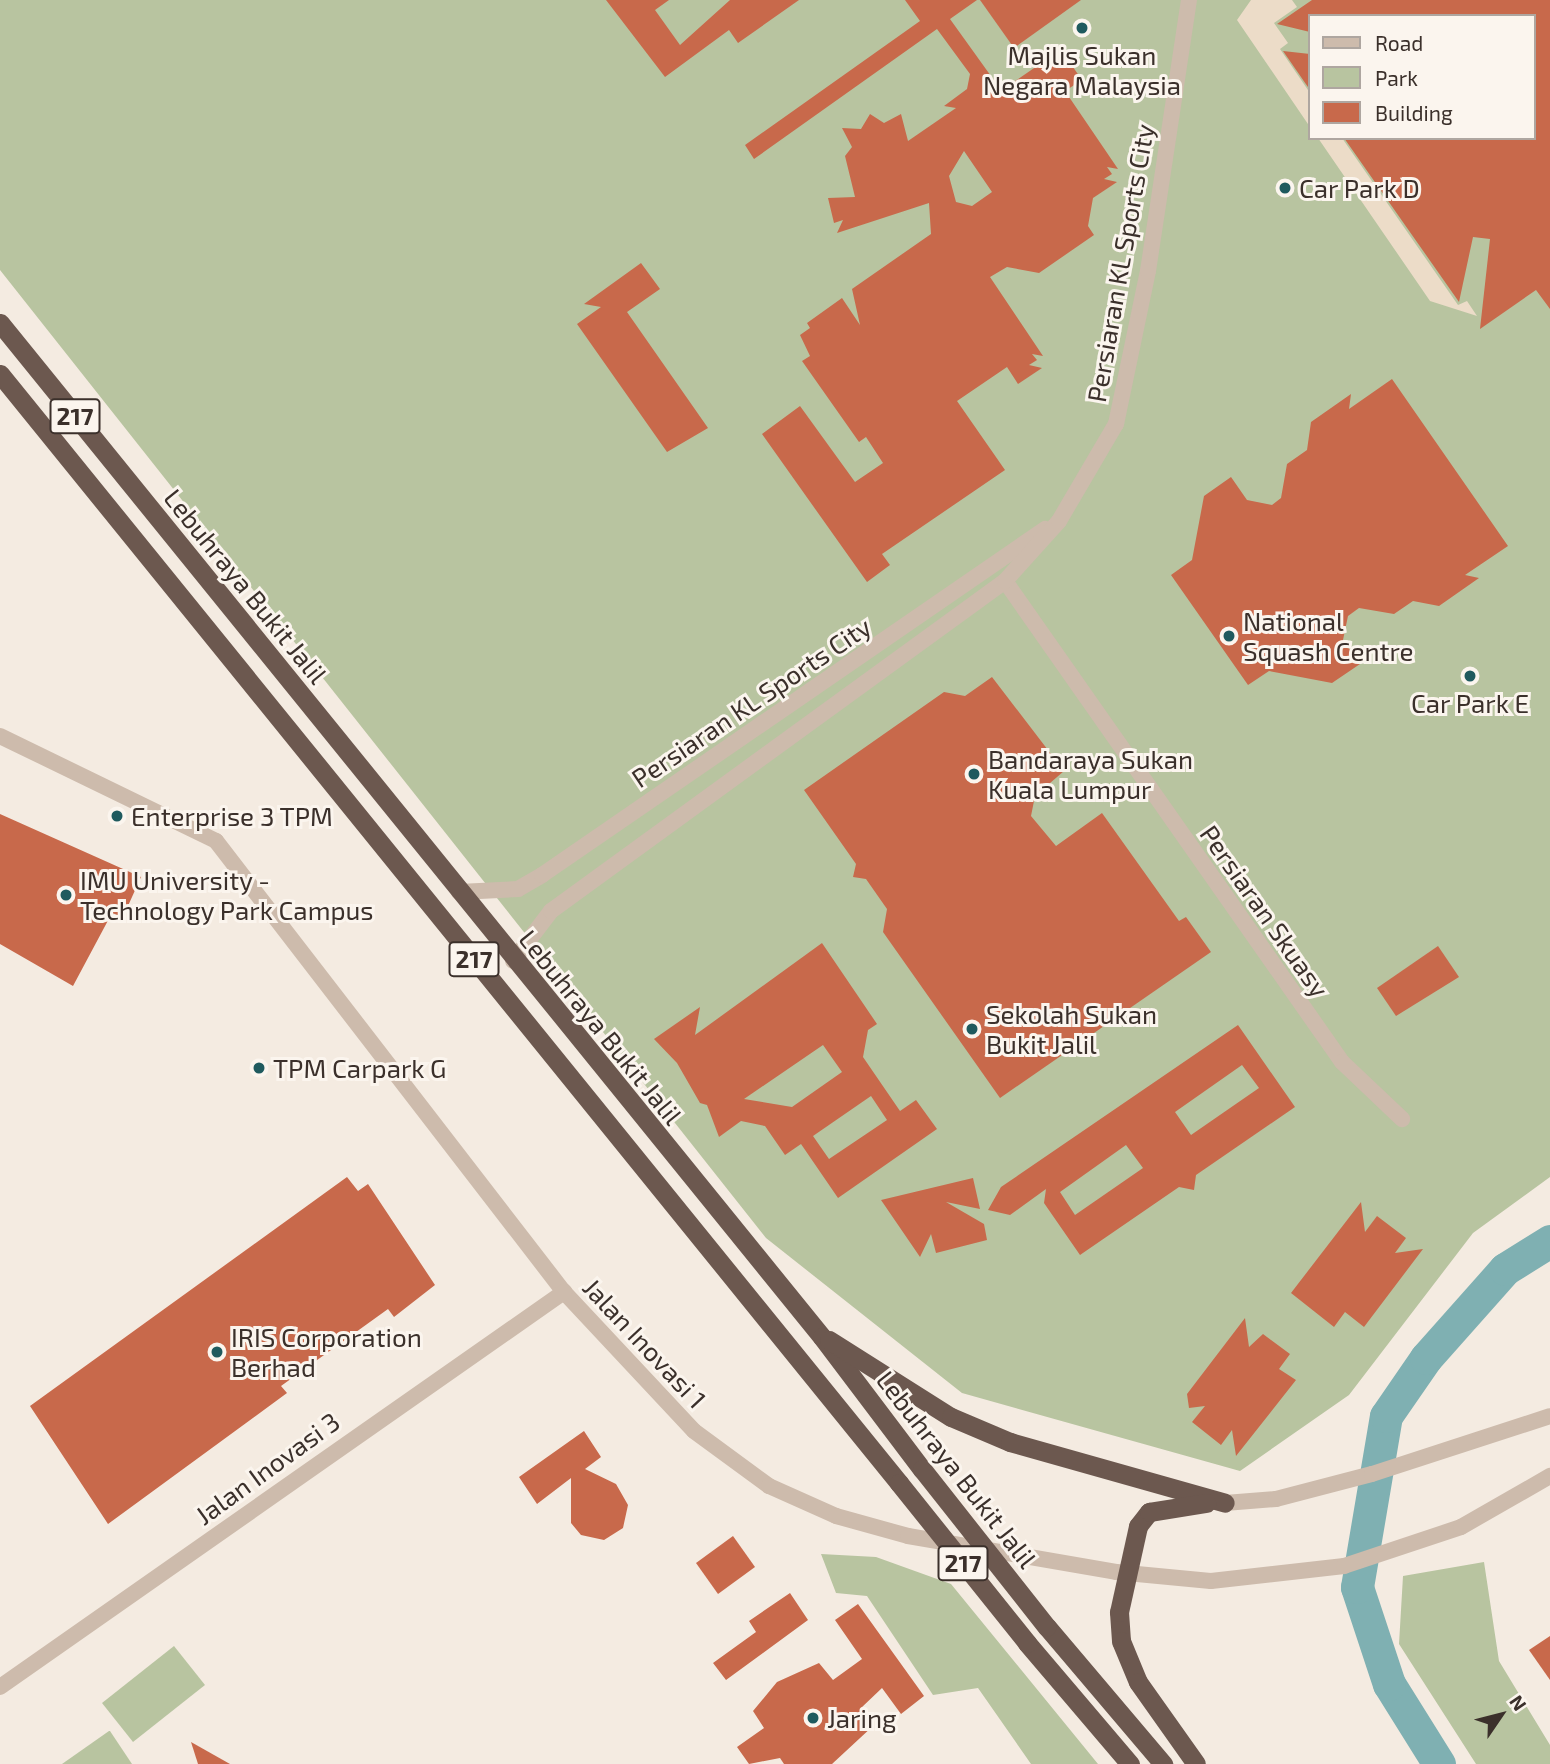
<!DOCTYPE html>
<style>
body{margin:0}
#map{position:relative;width:1550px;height:1764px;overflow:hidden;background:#f4ebe1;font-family:"Exo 2",sans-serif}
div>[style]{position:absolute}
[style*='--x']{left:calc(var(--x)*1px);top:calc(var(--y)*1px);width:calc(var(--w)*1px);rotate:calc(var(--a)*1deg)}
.green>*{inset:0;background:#b8c4a0}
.plaza>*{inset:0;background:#ecdcc8}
.river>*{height:33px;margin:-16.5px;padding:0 16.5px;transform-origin:16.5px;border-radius:16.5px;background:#7fb0b2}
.building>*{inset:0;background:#c8694b}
.minor>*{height:16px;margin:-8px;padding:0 8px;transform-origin:8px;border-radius:8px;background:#cdbbac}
.trunk>*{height:19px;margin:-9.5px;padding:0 9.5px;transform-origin:9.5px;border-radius:9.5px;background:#6c584f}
.trunk-bridge>*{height:19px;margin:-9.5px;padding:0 9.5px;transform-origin:9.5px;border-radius:9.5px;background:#6c584f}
.dots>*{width:19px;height:19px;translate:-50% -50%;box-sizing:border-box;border:4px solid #fbf5ee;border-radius:50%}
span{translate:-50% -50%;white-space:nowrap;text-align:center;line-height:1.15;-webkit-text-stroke:6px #fbf5ee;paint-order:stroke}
.shield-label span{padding:2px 5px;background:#fbf5ee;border:2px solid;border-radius:5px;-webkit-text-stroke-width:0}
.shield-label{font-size:24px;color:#3b302b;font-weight:700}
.poi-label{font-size:26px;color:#3b302b}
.left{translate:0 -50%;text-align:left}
.street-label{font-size:26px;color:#3b302b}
.legend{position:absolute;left:1308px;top:14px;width:228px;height:126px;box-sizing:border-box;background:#fbf5ee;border:2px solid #aea6a0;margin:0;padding:9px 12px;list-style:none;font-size:21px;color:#3b302b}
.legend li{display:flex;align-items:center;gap:14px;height:35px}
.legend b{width:35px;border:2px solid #aea6a0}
.north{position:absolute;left:1466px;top:1680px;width:70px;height:70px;-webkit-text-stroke:5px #fbf5ee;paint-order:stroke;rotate:55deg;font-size:19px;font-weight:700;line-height:28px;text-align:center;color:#3b302b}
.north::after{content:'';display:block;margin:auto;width:24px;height:32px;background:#3b302b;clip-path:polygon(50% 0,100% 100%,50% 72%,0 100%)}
</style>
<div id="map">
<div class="green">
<div style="clip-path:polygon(evenodd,0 0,1550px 0,1550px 1177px,1473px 1233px,1349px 1395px,1240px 1471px,962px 1393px,766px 1238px,0 270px,0 0,1310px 16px,1534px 16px,1534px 138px,1310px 138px,1310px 16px)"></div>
<div style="clip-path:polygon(821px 1554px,876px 1557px,951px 1584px,1098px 1764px,1031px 1764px,978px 1688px,933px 1695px,867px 1596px,836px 1593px)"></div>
<div style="clip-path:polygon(1484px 1562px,1499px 1661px,1550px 1745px,1550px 1764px,1476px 1764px,1399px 1644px,1403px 1576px)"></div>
<div style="clip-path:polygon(174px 1646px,205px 1685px,133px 1742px,102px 1703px)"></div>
<div style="clip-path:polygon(110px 1731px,132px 1764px,62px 1764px,109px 1731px)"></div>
</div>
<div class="plaza">
<div style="clip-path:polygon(1251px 0,1292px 0,1297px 7px,1274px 23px,1288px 43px,1280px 49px,1310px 93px,1310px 127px,1237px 20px)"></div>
<div style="clip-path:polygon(1318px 138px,1342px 138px,1458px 305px,1467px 301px,1477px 316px,1430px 301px)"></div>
</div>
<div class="river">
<div style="--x:1439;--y:1764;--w:94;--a:-122"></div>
<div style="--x:1389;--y:1684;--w:102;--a:-108.3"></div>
<div style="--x:1357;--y:1587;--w:173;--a:-80.4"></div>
<div style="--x:1386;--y:1416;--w:70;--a:-55.4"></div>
<div style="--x:1426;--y:1358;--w:119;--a:-48.4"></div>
<div style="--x:1505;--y:1269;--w:53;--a:-31.9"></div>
</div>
<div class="building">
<div style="clip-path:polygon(606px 0,669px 0,655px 10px,680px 45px,730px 0,799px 0,738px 43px,729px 30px,665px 77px)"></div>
<div style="clip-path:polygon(evenodd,905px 0,977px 0,950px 19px,1006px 97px,1008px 86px,1053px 55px,1051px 66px,1066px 57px,1082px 80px,1065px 91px,1118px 169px,1107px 167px,1112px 174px,1104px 179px,1117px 182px,1093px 198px,1088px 226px,1094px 235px,1039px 273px,1007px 267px,990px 277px,1043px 356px,1032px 354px,1037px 360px,1029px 365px,1042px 368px,1018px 384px,1007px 367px,957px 401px,1005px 470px,882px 554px,890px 565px,867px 582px,762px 434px,800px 406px,855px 482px,883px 463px,866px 437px,859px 442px,802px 361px,810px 356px,800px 335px,810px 328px,807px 323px,842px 298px,860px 325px,852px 289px,931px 234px,929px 203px,837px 233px,843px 220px,834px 223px,828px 198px,855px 197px,845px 156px,852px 147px,842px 128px,861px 129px,870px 114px,884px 123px,901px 114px,908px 141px,956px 108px,944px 106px,967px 89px,970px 74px,937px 29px,754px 159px,745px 145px,920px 21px,905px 0,964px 151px,992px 192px,972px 206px,956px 202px,949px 176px,964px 151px)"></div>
<div style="clip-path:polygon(980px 0,1081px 0,1014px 48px)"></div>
<div style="clip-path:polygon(1312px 0,1550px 0,1550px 309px,1536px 290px,1480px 329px,1490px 239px,1473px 237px,1459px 302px,1344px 138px,1534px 138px,1534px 16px,1310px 16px,1310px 32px,1277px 24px)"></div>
<div style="clip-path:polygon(1283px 51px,1310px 54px,1310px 90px)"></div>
<div style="clip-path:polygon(641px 263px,660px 289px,627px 312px,708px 428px,667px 452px,577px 324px,601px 307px,584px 304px)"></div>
<div style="clip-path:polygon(1392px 379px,1508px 546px,1465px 575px,1479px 578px,1439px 606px,1413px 601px,1394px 614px,1359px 608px,1348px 616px,1343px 640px,1360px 664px,1332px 683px,1269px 671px,1248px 685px,1171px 575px,1192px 560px,1204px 496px,1231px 477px,1247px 500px,1272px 505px,1281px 498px,1287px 464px,1307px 450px,1311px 422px,1351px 394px,1349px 409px)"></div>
<div style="clip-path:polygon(992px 677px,1064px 771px,1035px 796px,1031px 816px,1056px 846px,1102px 813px,1179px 921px,1186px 917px,1211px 952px,1000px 1098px,883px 932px,887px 909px,866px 879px,853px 877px,856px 864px,804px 790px,944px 692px,965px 696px)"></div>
<div style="clip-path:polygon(0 814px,141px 877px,123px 917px,112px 913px,73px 986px,0 944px)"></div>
<div style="clip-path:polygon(evenodd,822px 943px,877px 1024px,868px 1030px,863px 1057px,900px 1111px,916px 1100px,937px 1129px,838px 1198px,801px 1144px,785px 1155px,765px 1126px,741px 1121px,719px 1137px,707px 1105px,700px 1103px,677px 1063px,654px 1039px,700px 1007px,695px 1035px,822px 943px,823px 1045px,842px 1072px,792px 1107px,744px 1099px,823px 1045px,822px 943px,871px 1096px,887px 1120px,829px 1159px,813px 1136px,871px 1096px)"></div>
<div style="clip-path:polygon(1438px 946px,1459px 977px,1396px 1016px,1377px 988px)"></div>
<div style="clip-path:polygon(evenodd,1238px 1025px,1295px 1107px,1196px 1175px,1194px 1190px,1179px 1187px,1080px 1255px,1044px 1203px,1046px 1189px,1010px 1215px,988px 1210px,1001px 1187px,1238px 1025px,1242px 1065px,1259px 1088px,1191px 1135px,1175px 1112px,1242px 1065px,1238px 1025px,1126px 1145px,1143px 1168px,1075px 1215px,1060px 1192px,1126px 1145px)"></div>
<div style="clip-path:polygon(347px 1177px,358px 1191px,368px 1184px,435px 1285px,394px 1317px,388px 1309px,281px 1386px,287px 1393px,108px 1524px,30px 1406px)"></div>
<div style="clip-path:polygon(973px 1178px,980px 1209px,946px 1202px,984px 1224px,987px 1240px,936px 1253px,931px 1234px,920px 1257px,881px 1200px)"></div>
<div style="clip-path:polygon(1361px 1202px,1365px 1232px,1377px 1216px,1406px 1238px,1395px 1253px,1423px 1249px,1364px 1327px,1345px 1312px,1334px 1327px,1291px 1293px)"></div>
<div style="clip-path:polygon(1245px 1318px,1249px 1347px,1263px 1334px,1290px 1354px,1279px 1369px,1296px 1380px,1236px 1456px,1232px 1430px,1221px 1445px,1192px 1422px,1205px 1406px,1189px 1408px,1187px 1394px)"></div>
<div style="clip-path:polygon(584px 1431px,601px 1457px,585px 1469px,616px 1484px,628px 1505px,623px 1528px,604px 1540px,581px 1535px,571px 1523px,571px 1478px,537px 1504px,519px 1477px)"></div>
<div style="clip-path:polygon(733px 1536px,755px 1567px,718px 1594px,696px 1563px)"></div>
<div style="clip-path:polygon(790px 1593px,808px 1620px,726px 1680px,713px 1663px,756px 1632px,749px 1621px)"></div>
<div style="clip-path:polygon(858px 1604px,924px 1696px,901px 1714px,882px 1688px,861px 1708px,873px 1726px,832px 1764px,784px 1764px,780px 1758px,749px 1764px,737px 1747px,764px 1728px,753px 1711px,777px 1682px,819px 1663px,833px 1680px,862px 1659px,835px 1620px)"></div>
<div style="clip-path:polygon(1550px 1636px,1550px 1680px,1529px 1650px)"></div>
<div style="clip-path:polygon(191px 1742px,230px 1764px,198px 1764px)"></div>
</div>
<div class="minor">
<div style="--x:1005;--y:581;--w:587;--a:54.98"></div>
<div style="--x:1342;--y:1062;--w:83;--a:43.5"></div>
<div style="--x:0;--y:736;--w:240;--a:25.9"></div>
<div style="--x:216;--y:841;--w:570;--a:52.35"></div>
<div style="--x:564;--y:1292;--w:190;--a:46.9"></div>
<div style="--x:694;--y:1431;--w:93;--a:36.3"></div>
<div style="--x:769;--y:1486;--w:73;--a:24.1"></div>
<div style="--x:836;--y:1516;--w:75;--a:15.5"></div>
<div style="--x:908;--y:1536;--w:211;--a:9.8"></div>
<div style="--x:1116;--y:1572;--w:95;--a:5.4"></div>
<div style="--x:1211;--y:1581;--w:134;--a:-6.4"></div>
<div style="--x:1344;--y:1566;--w:123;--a:-18.4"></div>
<div style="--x:1461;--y:1527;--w:103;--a:-29.8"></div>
<div style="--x:459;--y:892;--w:59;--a:-2.9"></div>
<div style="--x:518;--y:889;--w:28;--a:-30"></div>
<div style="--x:542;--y:875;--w:611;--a:-34.52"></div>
<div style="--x:513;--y:961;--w:63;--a:-52.8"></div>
<div style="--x:551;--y:911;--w:561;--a:-36.01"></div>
<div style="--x:1005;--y:581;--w:81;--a:-48"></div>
<div style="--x:1059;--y:521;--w:113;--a:-59.6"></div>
<div style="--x:1116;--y:424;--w:156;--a:-78.2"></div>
<div style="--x:1148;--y:271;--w:274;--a:-81.4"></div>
<div style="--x:1225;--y:1503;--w:51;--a:-4.5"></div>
<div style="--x:1276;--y:1499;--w:99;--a:-14.6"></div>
<div style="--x:1372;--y:1474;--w:187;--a:-18"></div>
<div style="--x:0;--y:1687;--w:689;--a:-35.01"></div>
</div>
<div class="trunk">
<div style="--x:0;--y:323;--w:1305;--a:50.97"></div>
<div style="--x:822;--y:1337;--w:166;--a:52.9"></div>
<div style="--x:0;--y:374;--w:1428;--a:50.97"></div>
<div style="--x:829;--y:1340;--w:144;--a:32.3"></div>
<div style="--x:951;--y:1417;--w:64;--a:23"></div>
<div style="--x:1010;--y:1442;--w:223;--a:15.8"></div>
<div style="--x:1138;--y:1526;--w:18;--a:-52"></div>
<div style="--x:1149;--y:1512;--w:58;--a:-9"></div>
<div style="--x:1119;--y:1612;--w:29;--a:86"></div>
<div style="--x:1121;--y:1641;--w:44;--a:67.5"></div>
<div style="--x:1138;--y:1682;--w:100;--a:54.7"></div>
<div style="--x:1047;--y:1627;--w:180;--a:49.7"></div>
<div style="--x:1027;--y:1643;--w:159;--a:49.6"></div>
</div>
<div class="trunk-bridge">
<div style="--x:922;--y:1469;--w:201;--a:51.7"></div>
<div style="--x:899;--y:1483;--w:205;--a:51.3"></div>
<div style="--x:1119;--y:1612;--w:88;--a:-77.5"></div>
</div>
<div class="dots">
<div style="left:1082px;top:28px;background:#1f5a5e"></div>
<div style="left:1285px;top:188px;background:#1f5a5e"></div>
<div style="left:1229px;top:636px;background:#1f5a5e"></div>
<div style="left:1470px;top:676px;background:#1f5a5e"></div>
<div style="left:974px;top:774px;background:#1f5a5e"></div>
<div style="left:117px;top:816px;background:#1f5a5e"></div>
<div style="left:66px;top:895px;background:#1f5a5e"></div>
<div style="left:972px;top:1029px;background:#1f5a5e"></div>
<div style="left:259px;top:1068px;background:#1f5a5e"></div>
<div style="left:217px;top:1352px;background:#1f5a5e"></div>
<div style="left:813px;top:1718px;background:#1f5a5e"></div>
</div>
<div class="shield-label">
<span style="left:75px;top:416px">217</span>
<span style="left:474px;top:959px">217</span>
<span style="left:963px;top:1563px">217</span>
</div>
<div class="poi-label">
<span style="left:1082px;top:70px">Majlis Sukan<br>Negara Malaysia</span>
<span class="left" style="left:1299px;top:188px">Car Park D</span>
<span class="left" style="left:1243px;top:636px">National<br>Squash Centre</span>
<span style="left:1470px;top:703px">Car Park E</span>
<span class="left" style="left:988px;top:774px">Bandaraya Sukan<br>Kuala Lumpur</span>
<span class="left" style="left:131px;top:816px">Enterprise 3 TPM</span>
<span class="left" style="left:80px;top:895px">IMU University -<br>Technology Park Campus</span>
<span class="left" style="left:986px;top:1029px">Sekolah Sukan<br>Bukit Jalil</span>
<span class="left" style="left:273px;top:1068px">TPM Carpark G</span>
<span class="left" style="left:231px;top:1352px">IRIS Corporation<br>Berhad</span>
<span class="left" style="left:827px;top:1718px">Jaring</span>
</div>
<div class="street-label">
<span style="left:1120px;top:263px;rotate:-80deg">Persiaran KL Sports City</span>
<span style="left:246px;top:586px;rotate:51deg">Lebuhraya Bukit Jalil</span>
<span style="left:751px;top:702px;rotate:-34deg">Persiaran KL Sports City</span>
<span style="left:1265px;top:911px;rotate:55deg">Persiaran Skuasy</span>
<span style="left:601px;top:1027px;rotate:51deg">Lebuhraya Bukit Jalil</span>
<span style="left:645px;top:1343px;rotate:47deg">Jalan Inovasi 1</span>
<span style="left:267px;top:1468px;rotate:-36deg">Jalan Inovasi 3</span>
<span style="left:957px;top:1469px;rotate:52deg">Lebuhraya Bukit Jalil</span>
</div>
<ul class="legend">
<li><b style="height:9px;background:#cdbbac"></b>Road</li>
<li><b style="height:19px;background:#b8c4a0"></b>Park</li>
<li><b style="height:19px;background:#c8694b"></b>Building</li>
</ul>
<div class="north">N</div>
</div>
